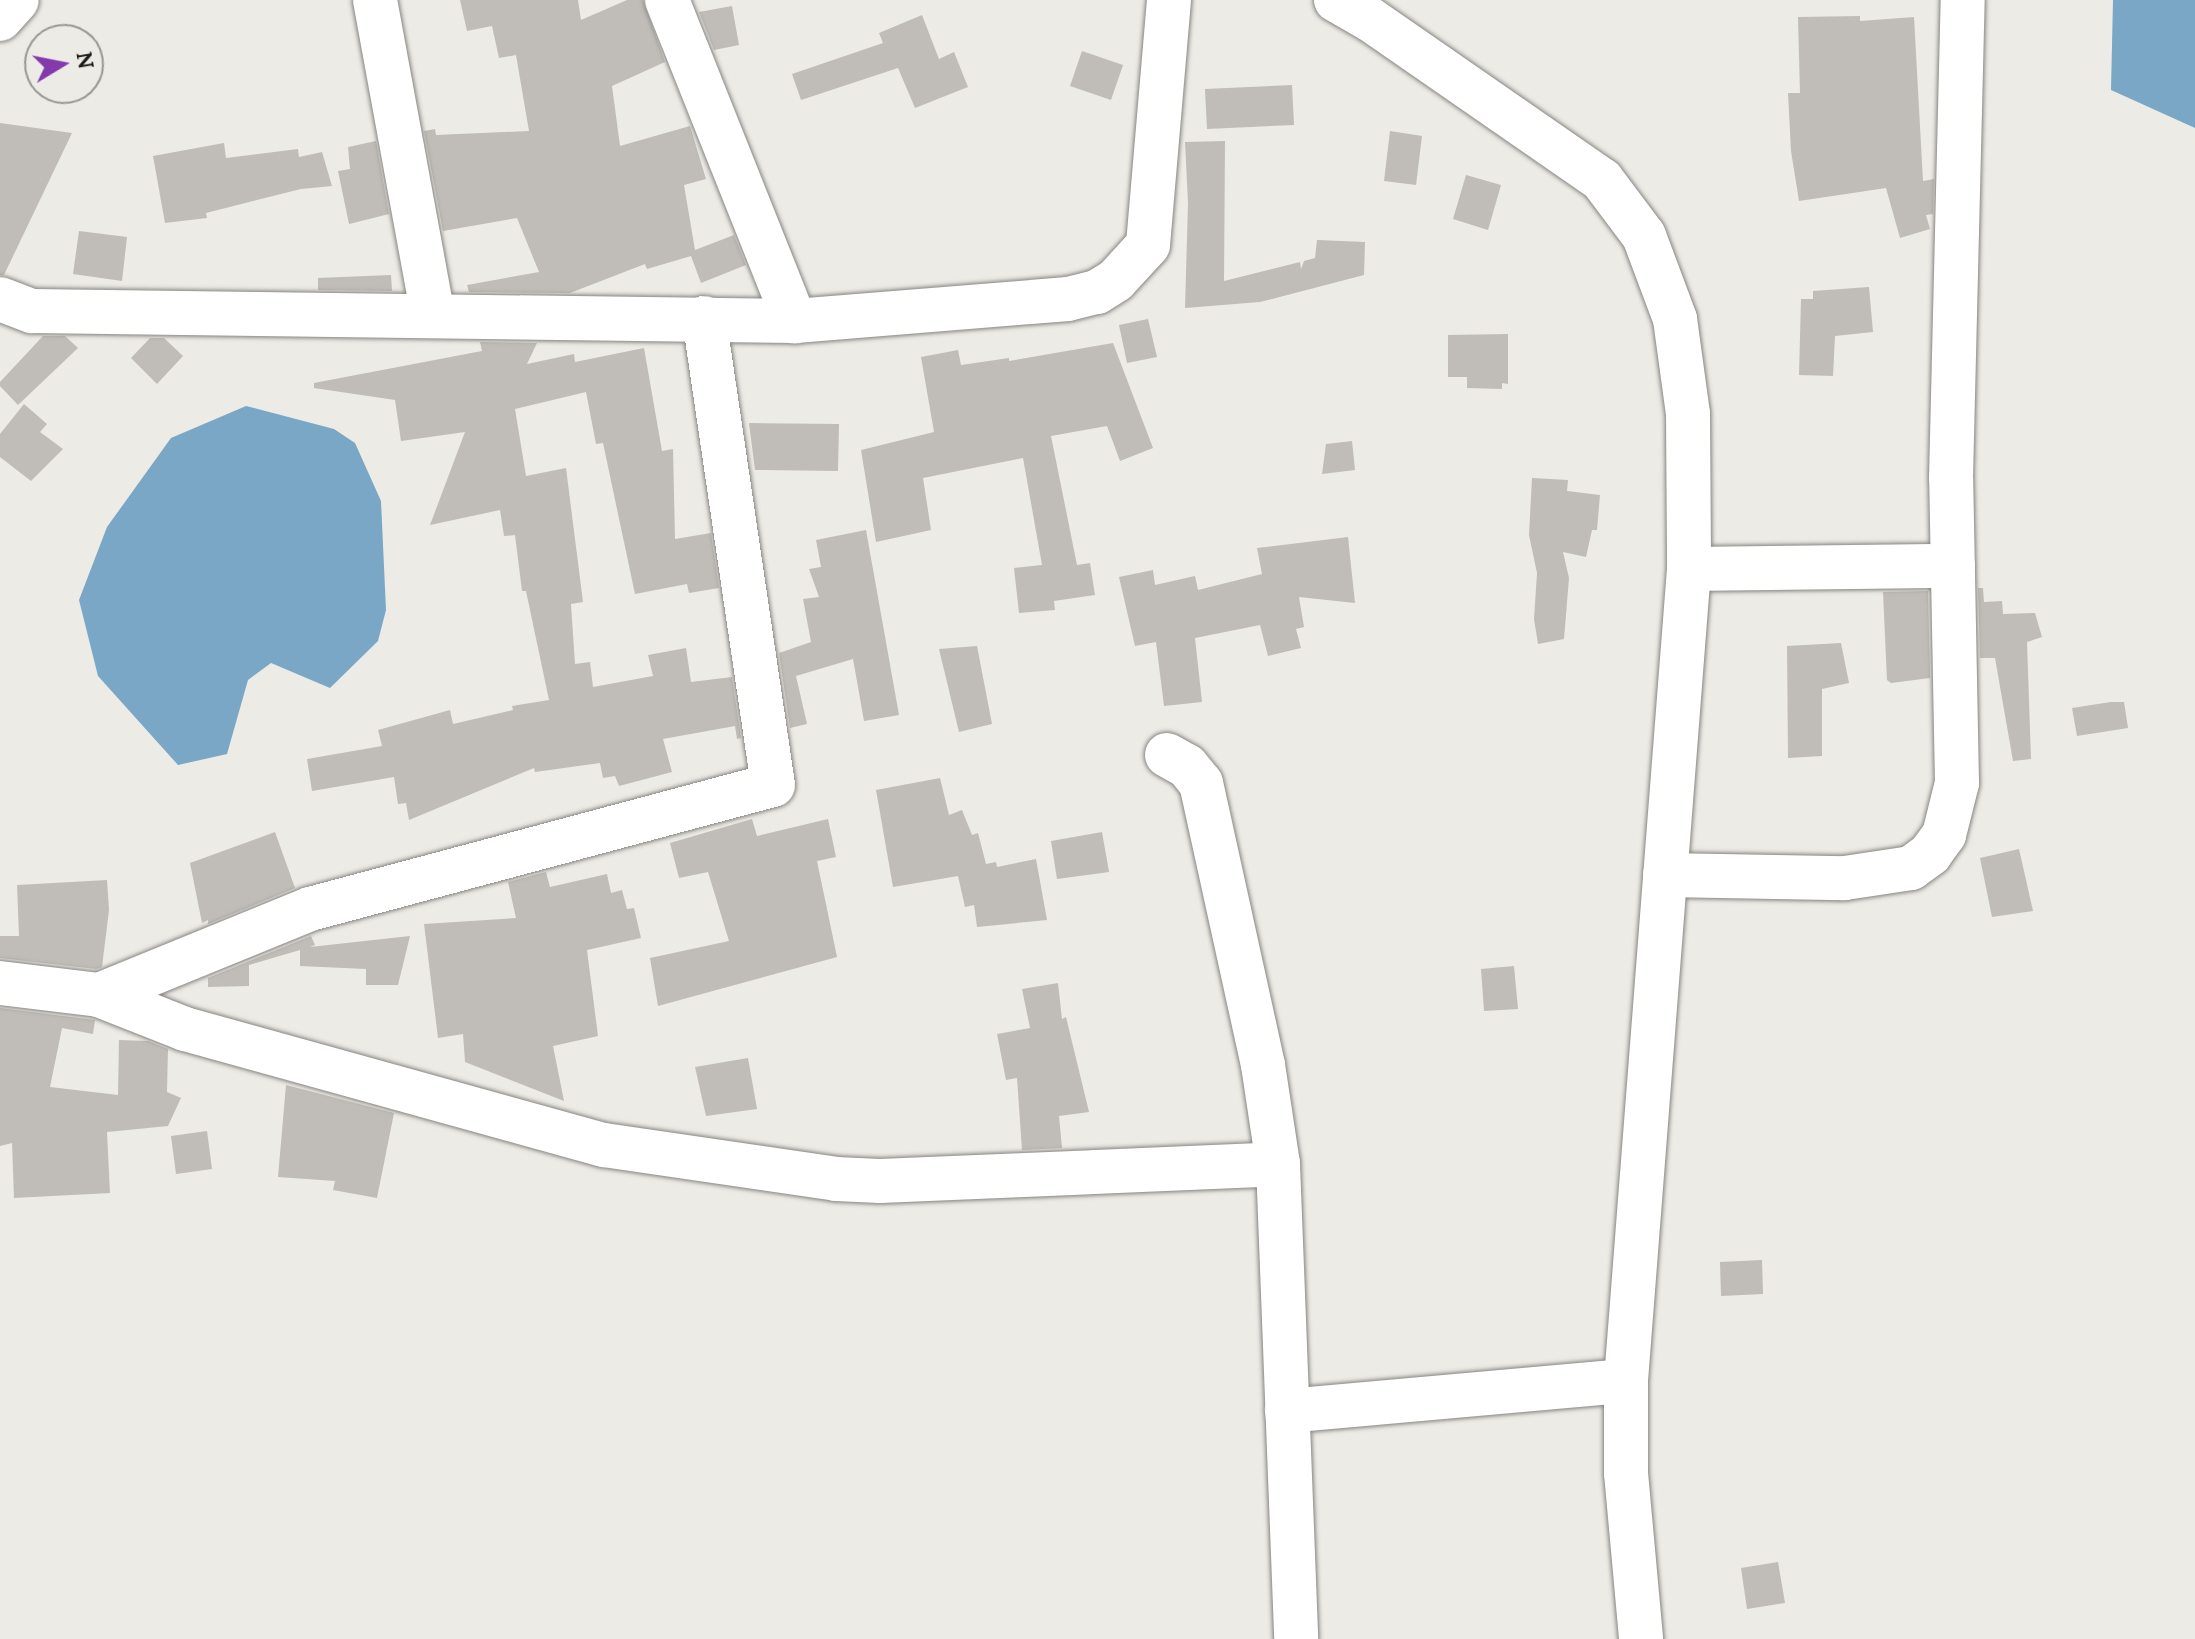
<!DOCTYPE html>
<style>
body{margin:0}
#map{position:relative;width:2195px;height:1639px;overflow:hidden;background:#edebe6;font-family:Lora,serif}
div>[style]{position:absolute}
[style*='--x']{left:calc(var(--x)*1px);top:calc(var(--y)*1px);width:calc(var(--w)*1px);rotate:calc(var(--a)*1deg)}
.water>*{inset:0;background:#79a7c5}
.building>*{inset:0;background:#c0bcb8}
.roads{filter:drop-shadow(0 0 2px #878581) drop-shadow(0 0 2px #878581)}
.minor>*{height:44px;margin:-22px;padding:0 22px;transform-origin:22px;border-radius:22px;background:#fff}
span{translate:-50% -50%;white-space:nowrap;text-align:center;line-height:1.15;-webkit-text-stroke:6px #edebe6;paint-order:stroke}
.north{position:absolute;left:24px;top:24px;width:80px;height:80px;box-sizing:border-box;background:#edebe6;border:2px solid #999794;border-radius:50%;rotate:80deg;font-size:22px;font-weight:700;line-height:32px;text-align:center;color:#1b1a18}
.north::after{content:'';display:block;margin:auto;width:28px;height:36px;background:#843aac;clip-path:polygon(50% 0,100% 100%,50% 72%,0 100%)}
</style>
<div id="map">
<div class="water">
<div style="clip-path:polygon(2113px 0,2195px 0,2195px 128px,2111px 90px)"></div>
<div style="clip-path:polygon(246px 406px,334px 429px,355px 443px,381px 501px,386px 610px,378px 641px,330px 688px,271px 663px,248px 680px,227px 754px,178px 765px,98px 676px,79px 600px,107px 527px,171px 438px)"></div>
</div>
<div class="building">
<div style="clip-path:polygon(460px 0,578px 0,581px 20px,627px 0,643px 0,665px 62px,612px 86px,620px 146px,690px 126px,706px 179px,684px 185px,695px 250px,734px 235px,746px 265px,701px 283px,691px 256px,647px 269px,645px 264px,570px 293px,469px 292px,467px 285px,539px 272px,517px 218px,443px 231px,424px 131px,435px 129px,436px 135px,529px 131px,516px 55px,499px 58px,492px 26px,467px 31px)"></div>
<div style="clip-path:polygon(732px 6px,739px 45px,714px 50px,699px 12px)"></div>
<div style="clip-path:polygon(922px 15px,939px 59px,954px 52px,968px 87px,915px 108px,898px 68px,801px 100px,792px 74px,883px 43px,879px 33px)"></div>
<div style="clip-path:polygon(1860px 16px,1860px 21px,1914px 17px,1923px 181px,1934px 179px,1933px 214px,1926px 215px,1930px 229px,1900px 238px,1886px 188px,1799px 201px,1791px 151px,1788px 93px,1800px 93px,1798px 17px)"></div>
<div style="clip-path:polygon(1082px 51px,1123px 65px,1111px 100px,1070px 86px)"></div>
<div style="clip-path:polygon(1292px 85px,1294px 125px,1207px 129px,1205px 89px)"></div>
<div style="clip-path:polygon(0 123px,72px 133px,4px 275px,0 275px)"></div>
<div style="clip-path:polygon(1390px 131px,1422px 136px,1416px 185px,1384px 181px)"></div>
<div style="clip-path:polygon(376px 141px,389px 214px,349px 224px,338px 171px,350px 169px,348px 147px)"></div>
<div style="clip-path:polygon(1225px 141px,1224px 281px,1300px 262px,1301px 269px,1304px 261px,1315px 258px,1317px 240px,1365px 242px,1364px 275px,1260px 302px,1185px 308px,1188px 203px,1185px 142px)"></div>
<div style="clip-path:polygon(224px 143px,226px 158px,298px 149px,299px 157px,322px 152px,332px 186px,301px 189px,206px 213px,207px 218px,165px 223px,153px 156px)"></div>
<div style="clip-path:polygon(1466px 175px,1501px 185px,1488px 230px,1453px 219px)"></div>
<div style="clip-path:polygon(79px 231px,127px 237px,122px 281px,73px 274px)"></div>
<div style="clip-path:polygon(391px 275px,392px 291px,318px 290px,318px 278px)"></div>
<div style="clip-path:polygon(1869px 287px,1873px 332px,1835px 336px,1833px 376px,1799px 375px,1801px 299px,1813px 299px,1813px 291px)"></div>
<div style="clip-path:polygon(1148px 319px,1157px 357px,1127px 363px,1119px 325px)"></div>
<div style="clip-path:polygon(1508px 334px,1508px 384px,1502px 383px,1502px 389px,1467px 388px,1467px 377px,1448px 377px,1448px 335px)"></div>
<div style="clip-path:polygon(43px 336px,65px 336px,78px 348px,18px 405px,0 386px,0 382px)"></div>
<div style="clip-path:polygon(150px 338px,164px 338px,183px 356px,157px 384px,131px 358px)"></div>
<div style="clip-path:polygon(480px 342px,537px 343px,527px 364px,574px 354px,575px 362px,644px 348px,662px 451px,673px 449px,675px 539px,711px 533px,719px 588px,689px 593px,687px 584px,635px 594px,603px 443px,596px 444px,586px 392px,515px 409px,526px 476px,566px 468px,583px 602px,571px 604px,575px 664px,590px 662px,593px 687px,653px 676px,648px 655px,686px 648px,691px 682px,732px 677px,741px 738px,737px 739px,735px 726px,663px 739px,672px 772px,619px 786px,615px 776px,603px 778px,600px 763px,535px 772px,534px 768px,409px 820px,406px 803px,398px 804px,394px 777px,312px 791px,307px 759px,382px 746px,378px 730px,450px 710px,453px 724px,513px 710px,512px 706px,549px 700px,526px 591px,522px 591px,515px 535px,504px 536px,500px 510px,430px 525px,465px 432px,401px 441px,395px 400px,314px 388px,314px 383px,482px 351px)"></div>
<div style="clip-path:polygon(1113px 343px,1153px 448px,1120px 461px,1107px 426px,1051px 436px,1077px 565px,1090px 563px,1095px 595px,1054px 601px,1055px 610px,1019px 613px,1014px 568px,1042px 565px,1023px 458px,923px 478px,931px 530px,876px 542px,861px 450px,934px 432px,921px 357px,958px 350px,961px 365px,1009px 358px,1009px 361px)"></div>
<div style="clip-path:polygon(24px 404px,47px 424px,40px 432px,63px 449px,31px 481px,0 457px,0 434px)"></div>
<div style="clip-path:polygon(749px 423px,839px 424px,838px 471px,755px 470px)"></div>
<div style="clip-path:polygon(1352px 441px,1355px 470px,1322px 474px,1326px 444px)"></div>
<div style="clip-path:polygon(1532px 478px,1568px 480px,1567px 491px,1600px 495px,1597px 530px,1592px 530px,1586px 557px,1563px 552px,1569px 578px,1564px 639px,1538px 644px,1534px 619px,1537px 573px,1529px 535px)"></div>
<div style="clip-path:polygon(866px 530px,899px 715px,864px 721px,853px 659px,796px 676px,807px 724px,790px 728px,779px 653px,811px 642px,803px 599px,819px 597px,809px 569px,821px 567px,816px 540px)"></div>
<div style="clip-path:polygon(1348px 537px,1355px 603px,1299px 597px,1304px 627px,1296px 629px,1301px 648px,1268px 656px,1260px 625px,1195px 638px,1202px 702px,1164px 706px,1156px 642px,1135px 646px,1119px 577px,1153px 570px,1155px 585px,1195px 576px,1198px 590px,1262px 574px,1257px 548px)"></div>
<div style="clip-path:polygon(1978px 588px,1983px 588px,1984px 602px,2002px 601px,2003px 614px,2035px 613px,2042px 637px,2027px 642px,2031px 759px,2013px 761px,1995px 658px,1980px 658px)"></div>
<div style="clip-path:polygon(1928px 591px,1930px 678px,1891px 683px,1887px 680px,1883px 592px)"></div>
<div style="clip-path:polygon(1841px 643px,1849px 683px,1822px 689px,1822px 756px,1788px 758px,1787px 646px)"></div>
<div style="clip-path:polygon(977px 646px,992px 724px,959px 732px,939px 649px)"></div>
<div style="clip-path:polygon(2111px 702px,2124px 702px,2128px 728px,2077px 736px,2072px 708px)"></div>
<div style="clip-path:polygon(940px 778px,949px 815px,962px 810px,972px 835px,978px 833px,986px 864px,996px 862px,997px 867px,1036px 859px,1047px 920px,977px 927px,974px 905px,965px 907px,958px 876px,893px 887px,876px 790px)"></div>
<div style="clip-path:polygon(752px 819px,757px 836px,828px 819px,836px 857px,817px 861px,837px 957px,658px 1006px,650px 958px,729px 941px,708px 872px,679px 878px,670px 843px)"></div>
<div style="clip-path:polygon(275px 832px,295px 888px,208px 924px,208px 920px,202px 923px,190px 863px)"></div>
<div style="clip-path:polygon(1102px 832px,1109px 872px,1057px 879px,1051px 841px)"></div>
<div style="clip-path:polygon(2019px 849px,2033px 911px,1992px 917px,1980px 858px)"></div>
<div style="clip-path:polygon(546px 872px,550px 887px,607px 874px,611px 893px,622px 890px,627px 909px,634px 908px,641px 938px,587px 950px,598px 1036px,553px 1046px,564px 1101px,465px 1062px,463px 1034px,438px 1038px,424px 924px,516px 918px,508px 882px)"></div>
<div style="clip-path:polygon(107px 880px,109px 910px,102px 967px,96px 969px,0 958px,0 936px,19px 936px,17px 885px)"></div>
<div style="clip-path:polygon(311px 936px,315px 945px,310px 947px,410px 936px,398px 985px,366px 985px,366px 969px,300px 966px,300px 950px,249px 965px,249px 986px,208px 987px,208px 978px)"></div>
<div style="clip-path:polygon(1514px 966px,1518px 1009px,1484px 1011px,1481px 969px)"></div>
<div style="clip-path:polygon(1058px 983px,1062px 1019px,1066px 1017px,1089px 1112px,1059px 1116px,1062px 1148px,1022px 1150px,1017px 1078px,1006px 1080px,997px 1034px,1030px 1028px,1022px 989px)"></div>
<div style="clip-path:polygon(0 1008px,95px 1020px,93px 1034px,62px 1028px,50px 1087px,118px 1095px,119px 1040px,148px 1041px,168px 1049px,167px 1092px,181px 1098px,168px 1126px,107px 1132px,110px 1193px,14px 1198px,12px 1143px,0 1146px)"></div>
<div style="clip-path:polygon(748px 1058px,757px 1109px,706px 1116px,695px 1067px)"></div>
<div style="clip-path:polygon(286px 1085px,394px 1113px,377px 1198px,333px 1190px,335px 1181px,278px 1177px)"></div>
<div style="clip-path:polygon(207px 1131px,212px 1169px,176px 1174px,171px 1136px)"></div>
<div style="clip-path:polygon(1762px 1260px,1763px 1294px,1721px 1296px,1720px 1262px)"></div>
<div style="clip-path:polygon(1778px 1562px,1785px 1603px,1747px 1609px,1741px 1568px)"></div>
</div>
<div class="roads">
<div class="minor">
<div style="--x:375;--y:0;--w:321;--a:79.6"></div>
<div style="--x:667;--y:0;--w:346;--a:68.3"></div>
<div style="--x:1336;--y:0;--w:40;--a:29.7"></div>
<div style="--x:1371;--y:20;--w:281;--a:34.7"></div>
<div style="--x:1602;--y:180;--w:70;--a:53.1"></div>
<div style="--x:1644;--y:236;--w:89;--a:69.5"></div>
<div style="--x:1675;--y:319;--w:96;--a:82.2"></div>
<div style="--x:1688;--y:414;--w:155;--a:89.6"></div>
<div style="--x:1689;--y:569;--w:814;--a:94.44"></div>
<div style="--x:1626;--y:1381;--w:92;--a:90"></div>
<div style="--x:1626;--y:1473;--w:167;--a:84.8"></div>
<div style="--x:0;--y:19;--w:25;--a:-48"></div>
<div style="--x:0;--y:299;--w:34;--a:21"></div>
<div style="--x:32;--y:311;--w:763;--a:0.75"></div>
<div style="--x:795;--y:321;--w:274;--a:-4.6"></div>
<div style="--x:1068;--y:299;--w:30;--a:-14"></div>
<div style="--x:1097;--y:292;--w:22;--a:-32"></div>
<div style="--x:1116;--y:280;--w:47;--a:-47.6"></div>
<div style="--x:1148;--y:245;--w:246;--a:-85.1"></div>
<div style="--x:1689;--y:569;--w:264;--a:-0.7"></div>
<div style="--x:1167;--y:755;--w:23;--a:29"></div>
<div style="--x:1187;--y:766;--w:22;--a:51"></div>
<div style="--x:1201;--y:783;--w:289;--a:77.6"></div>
<div style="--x:1263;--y:1065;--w:100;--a:81.4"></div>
<div style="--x:1278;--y:1164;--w:475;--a:87.8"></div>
<div style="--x:1665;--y:875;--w:180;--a:1"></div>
<div style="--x:1845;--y:878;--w:67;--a:-8.6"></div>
<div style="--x:1911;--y:868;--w:24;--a:-36"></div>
<div style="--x:1930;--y:854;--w:24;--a:-54"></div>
<div style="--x:1944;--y:835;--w:54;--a:-76"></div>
<div style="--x:1957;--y:783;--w:305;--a:-91.1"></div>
<div style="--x:1951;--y:478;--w:478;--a:-88.6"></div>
<div style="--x:0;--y:983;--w:100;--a:6.9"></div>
<div style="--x:99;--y:995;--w:92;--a:21.6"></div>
<div style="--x:185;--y:1029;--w:435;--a:15.5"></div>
<div style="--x:604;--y:1145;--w:234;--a:8.3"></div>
<div style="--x:836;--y:1179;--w:44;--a:2.6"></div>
<div style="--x:880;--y:1181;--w:398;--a:-2.4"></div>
<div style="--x:99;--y:995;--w:228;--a:-22.2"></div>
<div style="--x:310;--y:909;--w:479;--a:-15"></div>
<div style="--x:773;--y:785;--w:472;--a:-98.4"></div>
<div style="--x:1287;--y:1411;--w:340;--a:-5.1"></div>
</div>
</div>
<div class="north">N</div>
</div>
